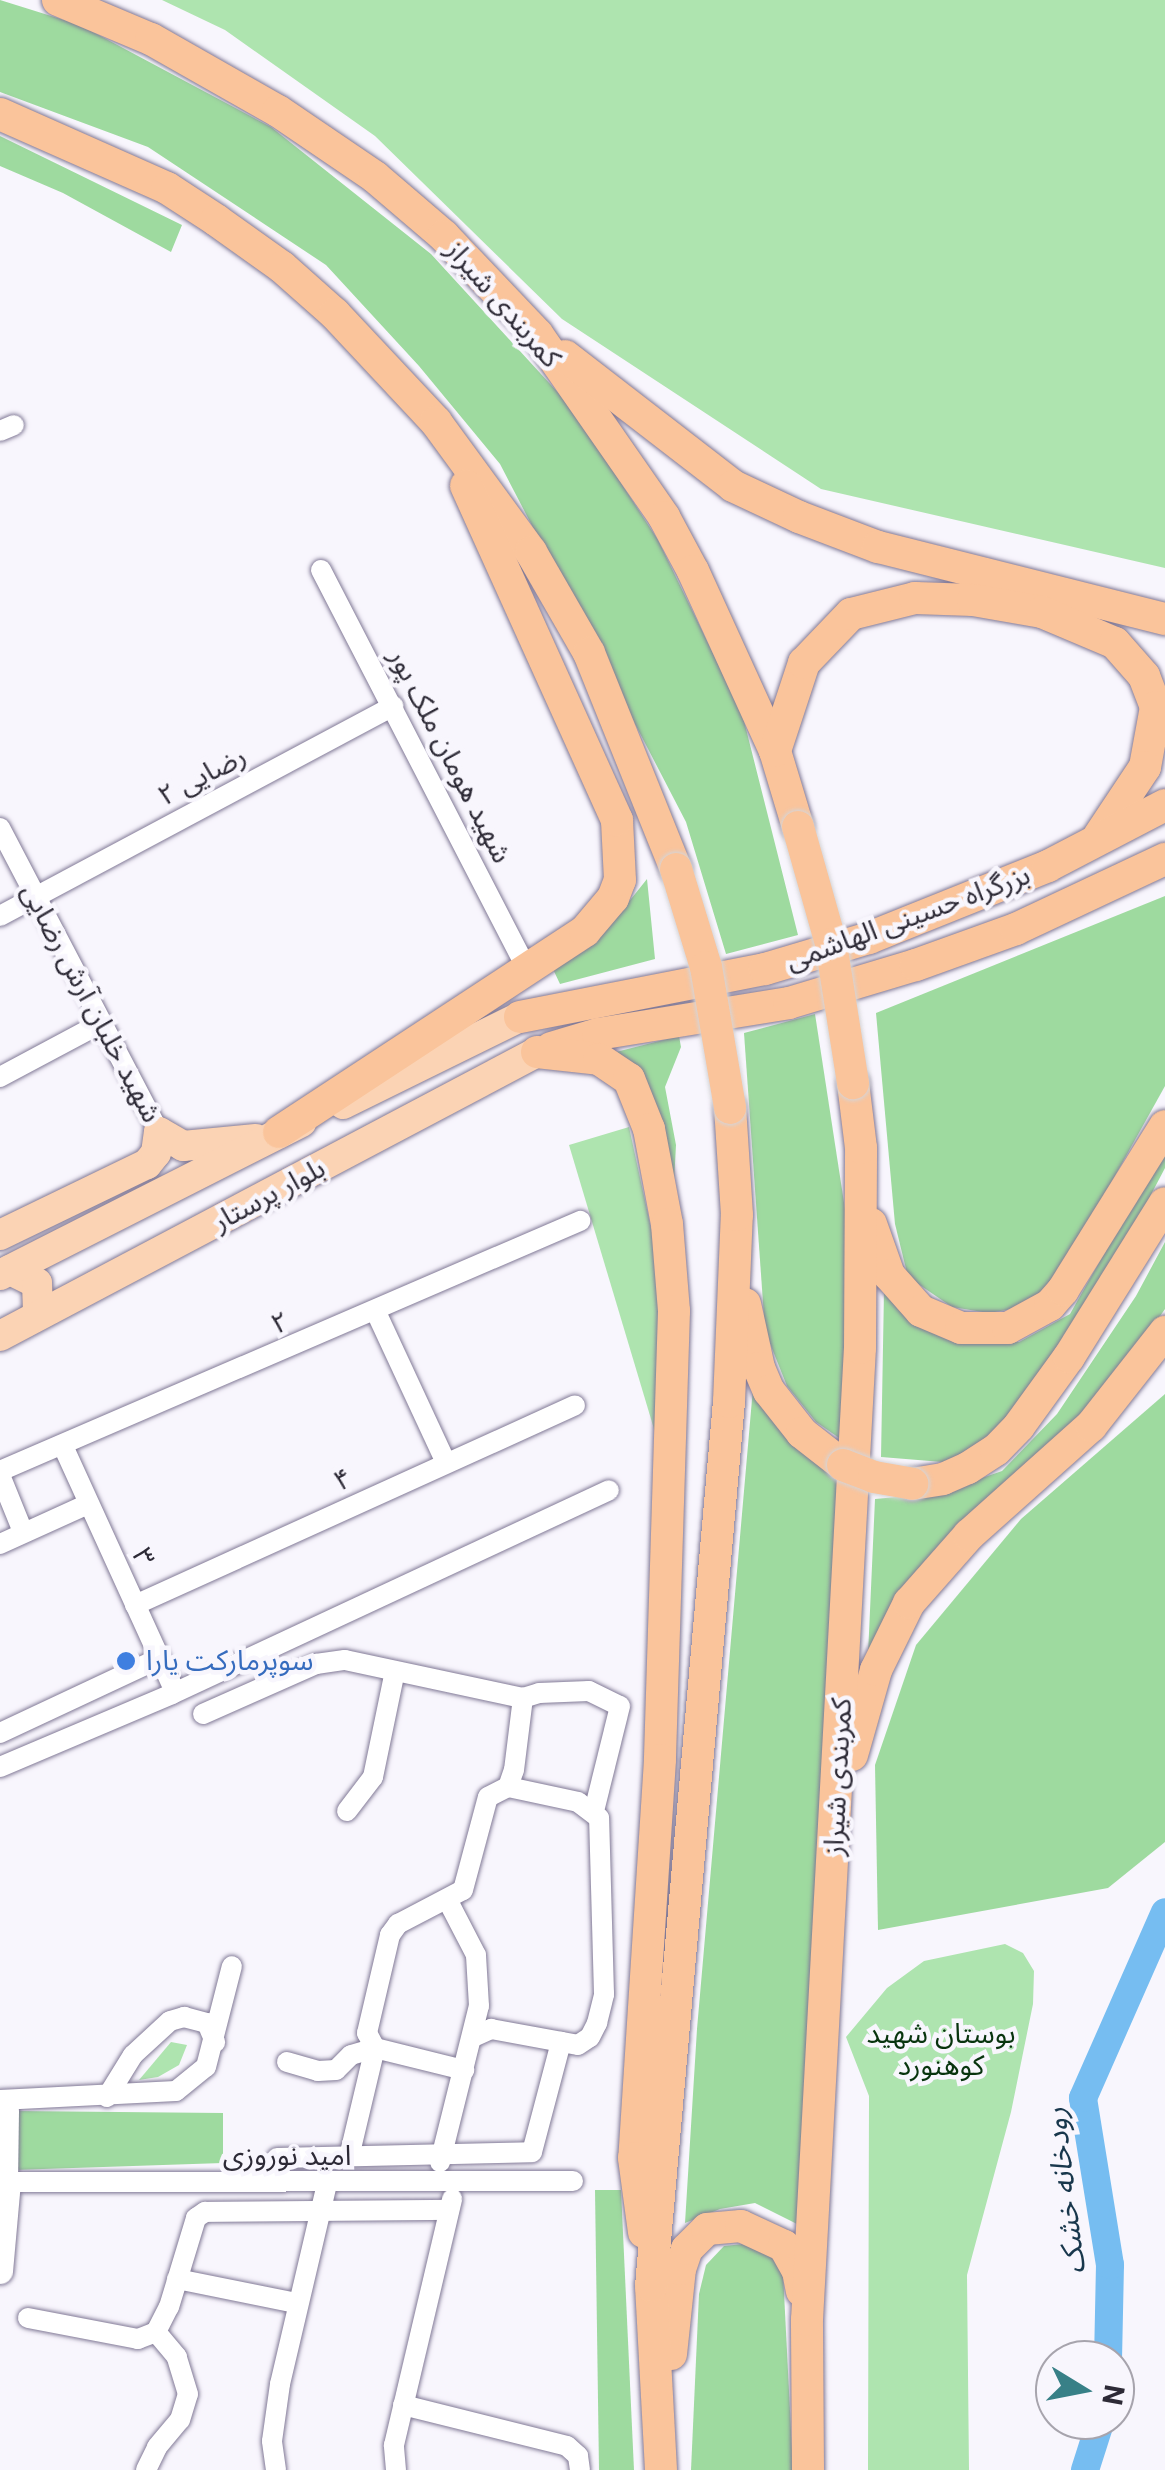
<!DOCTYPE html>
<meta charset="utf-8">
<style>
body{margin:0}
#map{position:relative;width:1165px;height:2470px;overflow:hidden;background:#f8f6fd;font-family:Roboto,"Noto Sans Arabic",sans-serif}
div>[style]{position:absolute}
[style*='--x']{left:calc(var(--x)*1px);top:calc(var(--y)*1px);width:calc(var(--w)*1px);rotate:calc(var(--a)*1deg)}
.green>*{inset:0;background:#aee4af}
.forest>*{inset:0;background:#9eda9f}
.river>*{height:28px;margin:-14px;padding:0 14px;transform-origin:14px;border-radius:14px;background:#76bdf1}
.roads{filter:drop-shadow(0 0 2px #817996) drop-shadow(0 0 2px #817996)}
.minor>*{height:20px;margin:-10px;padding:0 10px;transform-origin:10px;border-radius:10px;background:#fff}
.tertiary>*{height:25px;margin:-12.5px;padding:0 12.5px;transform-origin:12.5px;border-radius:12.5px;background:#fff}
.primary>*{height:30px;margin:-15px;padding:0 15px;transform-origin:15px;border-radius:15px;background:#fbd3b4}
.trunk>*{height:32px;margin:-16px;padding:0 16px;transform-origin:16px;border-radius:16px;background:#fac49b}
.bridges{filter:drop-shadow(0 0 2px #d5d4d7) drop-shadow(0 0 2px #d5d4d7)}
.trunk-bridge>*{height:32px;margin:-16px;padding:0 16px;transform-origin:16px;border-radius:16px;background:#fac49b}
.dots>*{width:28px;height:28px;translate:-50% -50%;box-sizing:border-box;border:5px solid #f8f6fd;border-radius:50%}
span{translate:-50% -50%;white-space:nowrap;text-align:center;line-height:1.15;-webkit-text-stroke:9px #f8f6fd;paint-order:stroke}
.street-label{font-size:28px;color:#2d2a36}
.shop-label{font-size:28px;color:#366cbe}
.left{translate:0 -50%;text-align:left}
.park-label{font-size:28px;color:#08340e}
.water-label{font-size:30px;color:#18374c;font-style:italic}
.north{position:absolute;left:1035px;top:2340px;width:100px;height:100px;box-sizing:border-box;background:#f8f6fd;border:2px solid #a7a4ad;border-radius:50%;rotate:100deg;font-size:28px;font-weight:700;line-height:40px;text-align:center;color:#2d2a36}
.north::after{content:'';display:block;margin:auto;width:35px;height:45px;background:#388087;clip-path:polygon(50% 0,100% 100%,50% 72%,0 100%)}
</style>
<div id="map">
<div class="green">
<div style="clip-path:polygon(162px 0,1165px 0,1165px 568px,821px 489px,562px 319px,375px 136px,225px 30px)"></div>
<div style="clip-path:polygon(629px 1127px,656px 1251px,661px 1343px,657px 1439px,569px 1145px)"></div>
<div style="clip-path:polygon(1005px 1944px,1023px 1953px,1034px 1971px,1033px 2004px,1011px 2112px,967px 2275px,969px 2470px,868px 2470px,869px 2096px,846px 2037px,887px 1988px,924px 1961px)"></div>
<div style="clip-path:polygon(171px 2042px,187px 2045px,179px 2065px,158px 2077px,139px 2080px)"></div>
</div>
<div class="forest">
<div style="clip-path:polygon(0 0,80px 25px,271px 127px,431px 254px,573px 409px,658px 540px,742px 713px,798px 935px,726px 954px,686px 822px,500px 464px,419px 366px,326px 265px,148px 147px,0 92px)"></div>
<div style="clip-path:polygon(0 136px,182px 225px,171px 252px,63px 193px,0 166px)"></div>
<div style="clip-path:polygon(647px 879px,655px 959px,560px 984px,552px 967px,603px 934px)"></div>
<div style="clip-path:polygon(1165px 896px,1165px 1086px,1061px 1273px,1024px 1307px,989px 1313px,952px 1307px,908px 1277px,895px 1224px,876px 1013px)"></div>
<div style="clip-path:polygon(815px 1014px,847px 1222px,845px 1442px,816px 1422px,787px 1386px,765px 1331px,744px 1033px)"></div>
<div style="clip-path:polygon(679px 1036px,681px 1047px,665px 1087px,676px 1145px,674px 1182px,612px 1053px)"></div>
<div style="clip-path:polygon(1165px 1146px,1165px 1168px,1096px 1299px,1019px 1410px,955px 1463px,881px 1457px,884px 1291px,952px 1339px,1019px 1342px,1070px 1314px)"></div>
<div style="clip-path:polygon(1165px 1242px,1165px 1309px,1097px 1406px,868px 1655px,875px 1499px,939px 1493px,1002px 1471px,1057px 1414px,1136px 1296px)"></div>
<div style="clip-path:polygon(753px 1388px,837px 1477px,801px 2226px,755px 2203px,720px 2209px,685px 2223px,697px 2029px)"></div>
<div style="clip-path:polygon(1165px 1394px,1165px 1842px,1108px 1888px,878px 1930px,875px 1765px,916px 1645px,1021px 1519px)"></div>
<div style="clip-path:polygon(15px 2111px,223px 2113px,223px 2163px,13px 2170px)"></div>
<div style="clip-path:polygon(595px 2190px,621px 2190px,634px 2470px,599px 2470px)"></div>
<div style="clip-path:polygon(753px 2243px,774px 2253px,783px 2273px,793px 2470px,691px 2470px,699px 2294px,706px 2265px,724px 2246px)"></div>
</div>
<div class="river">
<div style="--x:1108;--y:2360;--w:95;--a:-88.8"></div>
<div style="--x:1110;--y:2265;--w:169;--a:-99.2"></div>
<div style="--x:1083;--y:2098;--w:203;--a:-66.2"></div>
<div style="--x:1085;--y:2470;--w:52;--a:-72.3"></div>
</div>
<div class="roads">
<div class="minor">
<div style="--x:0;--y:431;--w:15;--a:-23"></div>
<div style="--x:321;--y:570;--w:449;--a:62.7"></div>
<div style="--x:0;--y:828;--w:343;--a:62.4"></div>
<div style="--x:0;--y:916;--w:446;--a:-28.1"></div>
<div style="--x:0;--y:1077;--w:115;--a:-28.1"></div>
<div style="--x:376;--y:1312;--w:166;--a:65.1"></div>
<div style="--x:63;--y:1446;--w:268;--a:65.5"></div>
<div style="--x:0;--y:1471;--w:632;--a:-23.32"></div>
<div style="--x:0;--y:1475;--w:61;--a:68"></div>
<div style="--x:0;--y:1544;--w:97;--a:-24.4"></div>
<div style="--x:135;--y:1605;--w:483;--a:-24.4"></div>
<div style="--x:203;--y:1714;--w:124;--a:-23.9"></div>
<div style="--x:316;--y:1664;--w:29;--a:-8"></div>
<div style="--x:345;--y:1660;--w:182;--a:12.1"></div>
<div style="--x:523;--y:1698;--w:17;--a:-17"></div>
<div style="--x:539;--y:1693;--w:50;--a:-2.3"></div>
<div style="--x:589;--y:1691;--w:34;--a:26"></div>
<div style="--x:620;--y:1706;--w:108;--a:103.9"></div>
<div style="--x:0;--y:1733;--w:177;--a:-25.1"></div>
<div style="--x:0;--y:1767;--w:187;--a:-23"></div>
<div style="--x:172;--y:1694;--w:482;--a:-25"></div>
<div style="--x:347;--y:1811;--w:43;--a:-52.6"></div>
<div style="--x:373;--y:1777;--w:108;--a:-78.3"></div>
<div style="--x:473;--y:2037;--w:20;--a:-24"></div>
<div style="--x:491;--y:2029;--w:88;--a:10.4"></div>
<div style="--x:578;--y:2045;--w:14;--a:-34"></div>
<div style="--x:590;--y:2037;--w:16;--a:-63"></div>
<div style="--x:597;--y:2023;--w:30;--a:-76"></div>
<div style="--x:604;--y:1994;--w:176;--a:-91.6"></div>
<div style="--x:599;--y:1818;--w:26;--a:-143"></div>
<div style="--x:578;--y:1802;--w:72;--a:-167.9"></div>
<div style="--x:287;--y:2062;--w:32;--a:16"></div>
<div style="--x:318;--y:2071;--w:18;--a:-3"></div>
<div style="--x:336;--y:2070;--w:21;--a:-45"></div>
<div style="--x:351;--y:2055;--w:25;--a:-16"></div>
<div style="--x:375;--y:2048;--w:92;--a:13.9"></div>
<div style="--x:107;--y:2097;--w:49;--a:-58.2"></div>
<div style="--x:133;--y:2055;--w:50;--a:-42.6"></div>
<div style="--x:170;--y:2021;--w:15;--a:-16"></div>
<div style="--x:184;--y:2017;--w:24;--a:15"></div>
<div style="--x:207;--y:2023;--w:21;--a:67"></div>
<div style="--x:0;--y:2100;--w:176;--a:-2.9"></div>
<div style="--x:176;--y:2091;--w:38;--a:-39"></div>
<div style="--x:206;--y:2067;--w:104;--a:-75.6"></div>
<div style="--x:0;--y:2109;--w:9;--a:13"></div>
<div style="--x:9;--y:2111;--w:71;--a:90.8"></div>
<div style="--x:349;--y:2157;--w:112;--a:-76.6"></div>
<div style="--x:375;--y:2048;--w:17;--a:-118"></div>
<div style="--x:367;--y:2033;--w:101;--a:-76.8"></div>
<div style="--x:390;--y:1935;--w:14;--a:-54"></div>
<div style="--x:398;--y:1924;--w:73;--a:-27.6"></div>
<div style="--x:463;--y:1890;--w:96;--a:-75"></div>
<div style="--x:488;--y:1797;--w:22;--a:-27"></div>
<div style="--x:508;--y:1787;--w:18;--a:-71"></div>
<div style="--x:514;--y:1770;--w:73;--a:-82.9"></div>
<div style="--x:277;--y:2158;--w:255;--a:-1.3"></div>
<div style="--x:532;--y:2152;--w:114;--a:-75.2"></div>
<div style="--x:440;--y:2162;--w:161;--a:-76"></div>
<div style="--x:479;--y:2006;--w:51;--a:-93.4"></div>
<div style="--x:476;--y:1955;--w:61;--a:-117.4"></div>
<div style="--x:0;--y:2182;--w:573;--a:-0.1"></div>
<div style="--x:177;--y:2279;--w:121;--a:11.4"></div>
<div style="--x:28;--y:2318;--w:112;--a:10.8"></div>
<div style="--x:138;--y:2339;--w:19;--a:-21"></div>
<div style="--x:156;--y:2332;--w:28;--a:-63"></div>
<div style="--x:169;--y:2307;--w:93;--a:-73.1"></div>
<div style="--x:196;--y:2218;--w:11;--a:-34"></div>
<div style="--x:205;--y:2212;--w:244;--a:-0.5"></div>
<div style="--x:403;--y:2405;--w:169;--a:14"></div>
<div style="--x:567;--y:2446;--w:15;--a:42"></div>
<div style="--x:578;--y:2456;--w:14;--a:82"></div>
<div style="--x:146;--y:2470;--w:25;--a:-64"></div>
<div style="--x:157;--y:2447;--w:35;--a:-50"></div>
<div style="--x:180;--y:2420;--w:27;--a:-73"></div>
<div style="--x:188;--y:2394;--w:39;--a:-107"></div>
<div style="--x:177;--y:2357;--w:33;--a:-130"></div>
<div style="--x:276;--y:2470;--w:29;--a:-98"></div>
<div style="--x:272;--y:2441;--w:58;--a:-82"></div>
<div style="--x:280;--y:2384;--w:205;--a:-76.8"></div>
<div style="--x:396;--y:2470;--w:25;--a:-95"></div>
<div style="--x:394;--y:2445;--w:253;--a:-76.7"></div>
</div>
<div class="tertiary">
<div style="--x:0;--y:2271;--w:89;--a:-84.9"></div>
</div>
<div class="primary">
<div style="--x:343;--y:1104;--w:197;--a:-26.2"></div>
<div style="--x:159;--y:1132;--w:28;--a:30"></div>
<div style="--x:183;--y:1146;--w:73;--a:-5.5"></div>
<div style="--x:0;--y:1235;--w:163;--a:-25.8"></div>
<div style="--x:147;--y:1164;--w:14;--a:-51"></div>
<div style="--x:156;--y:1153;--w:21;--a:-82"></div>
<div style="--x:10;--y:1270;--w:30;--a:26"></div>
<div style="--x:37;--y:1283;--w:32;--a:88"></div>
<div style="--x:0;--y:1275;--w:338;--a:-26.9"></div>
<div style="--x:0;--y:1336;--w:607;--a:-27.87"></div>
</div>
<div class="trunk">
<div style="--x:58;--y:0;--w:101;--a:22.8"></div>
<div style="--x:151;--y:39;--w:146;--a:29.6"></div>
<div style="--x:278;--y:111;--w:117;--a:34.2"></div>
<div style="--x:375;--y:177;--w:91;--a:40.5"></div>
<div style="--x:444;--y:236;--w:135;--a:46.5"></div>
<div style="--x:537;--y:334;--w:223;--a:55.2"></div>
<div style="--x:664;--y:517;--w:61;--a:61.8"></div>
<div style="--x:693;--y:571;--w:198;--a:65.5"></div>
<div style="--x:775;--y:751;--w:79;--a:73.2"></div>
<div style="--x:0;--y:114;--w:183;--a:23.9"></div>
<div style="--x:167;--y:188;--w:59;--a:33.1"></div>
<div style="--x:216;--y:220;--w:81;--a:35.5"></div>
<div style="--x:282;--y:267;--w:71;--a:41.6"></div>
<div style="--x:335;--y:314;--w:148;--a:46.9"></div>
<div style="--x:436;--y:422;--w:161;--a:53.8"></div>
<div style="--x:531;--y:552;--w:116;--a:60.1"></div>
<div style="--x:589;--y:653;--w:233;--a:68.1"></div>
<div style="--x:565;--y:356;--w:212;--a:37.7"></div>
<div style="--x:733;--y:486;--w:73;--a:25.2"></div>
<div style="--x:799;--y:517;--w:85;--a:20.8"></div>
<div style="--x:878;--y:547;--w:296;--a:14.1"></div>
<div style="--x:775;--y:751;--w:93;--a:-71.8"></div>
<div style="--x:804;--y:663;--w:68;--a:-46.2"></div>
<div style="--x:851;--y:614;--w:66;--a:-14"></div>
<div style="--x:915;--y:598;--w:58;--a:2"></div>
<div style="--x:973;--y:600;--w:70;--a:9.9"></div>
<div style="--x:1042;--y:612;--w:79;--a:23"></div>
<div style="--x:1115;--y:643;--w:44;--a:48.7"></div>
<div style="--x:1144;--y:676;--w:33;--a:69"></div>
<div style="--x:1156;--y:707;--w:61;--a:100.4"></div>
<div style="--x:1145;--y:767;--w:83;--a:123.7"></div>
<div style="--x:520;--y:1017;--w:250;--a:-11.1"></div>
<div style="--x:765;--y:969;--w:109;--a:-16.6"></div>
<div style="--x:869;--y:938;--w:193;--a:-21.9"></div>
<div style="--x:1048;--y:866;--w:132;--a:-27.5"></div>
<div style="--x:551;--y:1048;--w:49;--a:-16.6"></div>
<div style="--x:598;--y:1034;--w:193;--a:-9.2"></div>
<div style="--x:789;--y:1003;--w:133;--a:-16.7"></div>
<div style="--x:916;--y:965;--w:106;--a:-19.8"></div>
<div style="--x:1016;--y:929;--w:165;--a:-25.2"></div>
<div style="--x:537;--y:1052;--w:62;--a:6.4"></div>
<div style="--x:599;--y:1059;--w:36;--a:34"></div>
<div style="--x:629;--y:1079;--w:54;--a:68.2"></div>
<div style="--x:649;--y:1129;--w:97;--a:79.3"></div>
<div style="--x:667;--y:1224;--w:87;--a:85.4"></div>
<div style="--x:674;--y:1311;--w:449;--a:91.8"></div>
<div style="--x:660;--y:1760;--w:399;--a:93.7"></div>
<div style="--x:634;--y:2158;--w:75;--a:82.3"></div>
<div style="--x:279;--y:1132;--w:366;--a:-33.3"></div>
<div style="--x:585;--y:931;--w:43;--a:-49.7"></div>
<div style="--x:613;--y:898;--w:19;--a:-69"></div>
<div style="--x:620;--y:880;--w:60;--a:-92.9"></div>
<div style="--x:617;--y:820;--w:367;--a:-114.3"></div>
<div style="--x:871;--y:1224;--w:54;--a:70.6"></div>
<div style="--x:889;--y:1275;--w:48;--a:48.4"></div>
<div style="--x:921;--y:1311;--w:43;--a:23"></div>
<div style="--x:961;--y:1328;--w:47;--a:0"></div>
<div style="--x:1008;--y:1328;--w:48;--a:-28.7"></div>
<div style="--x:1050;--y:1305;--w:20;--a:-49"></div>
<div style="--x:1063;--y:1290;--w:193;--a:-58.1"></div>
<div style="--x:745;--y:1304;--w:66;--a:77.7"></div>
<div style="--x:759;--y:1368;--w:25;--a:67"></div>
<div style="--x:769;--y:1391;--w:53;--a:51.8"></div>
<div style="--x:802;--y:1433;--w:52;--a:38"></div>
<div style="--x:912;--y:1484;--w:31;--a:-9"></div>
<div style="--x:943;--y:1479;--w:27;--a:-24"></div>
<div style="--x:968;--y:1468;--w:33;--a:-33"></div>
<div style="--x:996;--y:1450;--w:33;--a:-46"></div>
<div style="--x:1019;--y:1426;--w:85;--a:-54.1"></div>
<div style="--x:1069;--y:1357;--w:181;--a:-58.1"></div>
<div style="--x:852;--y:1755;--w:88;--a:-74.2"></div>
<div style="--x:876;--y:1670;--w:75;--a:-63.8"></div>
<div style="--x:909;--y:1603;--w:91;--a:-48.6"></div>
<div style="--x:969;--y:1535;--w:164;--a:-41.8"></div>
<div style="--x:1091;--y:1426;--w:120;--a:-51.8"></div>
<div style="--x:671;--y:2354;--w:85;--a:-84"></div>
<div style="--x:680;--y:2269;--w:21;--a:-71"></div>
<div style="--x:687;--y:2249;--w:28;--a:-45"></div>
<div style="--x:707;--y:2229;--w:34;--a:-5"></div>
<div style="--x:741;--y:2226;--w:47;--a:24.9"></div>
<div style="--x:784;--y:2246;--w:29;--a:61"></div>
<div style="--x:798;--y:2271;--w:20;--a:79"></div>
<div style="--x:661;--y:2470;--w:184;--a:-93.1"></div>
<div style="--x:651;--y:2286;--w:887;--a:-84.96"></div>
<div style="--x:729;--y:1402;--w:187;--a:-87.6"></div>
<div style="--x:737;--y:1215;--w:107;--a:-93.7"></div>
<div style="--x:808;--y:2470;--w:150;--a:-90.4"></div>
<div style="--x:807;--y:2320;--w:973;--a:-86.88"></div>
<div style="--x:860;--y:1348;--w:200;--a:-89.7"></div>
<div style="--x:861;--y:1148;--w:65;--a:-97"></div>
</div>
</div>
<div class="bridges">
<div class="trunk-bridge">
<div style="--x:798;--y:827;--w:122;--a:74.2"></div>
<div style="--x:831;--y:944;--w:141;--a:81"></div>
<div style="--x:676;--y:869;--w:102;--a:73"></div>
<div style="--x:706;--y:967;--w:143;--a:80.3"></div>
<div style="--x:843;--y:1465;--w:33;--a:21"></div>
<div style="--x:874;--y:1477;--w:39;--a:10"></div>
</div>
</div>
<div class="dots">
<div style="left:126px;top:1661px;background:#3f7fe0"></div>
</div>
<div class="street-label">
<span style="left:503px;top:304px;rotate:49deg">کمربندی شیراز</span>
<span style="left:450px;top:756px;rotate:63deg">شهید هومان ملک پور</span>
<span style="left:202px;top:776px;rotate:-28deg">رضایی ۲</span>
<span style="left:908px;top:918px;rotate:-20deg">بزرگراه حسینی الهاشمی</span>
<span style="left:91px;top:1003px;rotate:62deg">شهید خلبان آرش رضایی</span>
<span style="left:269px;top:1195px;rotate:-28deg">بلوار پرستار</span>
<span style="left:280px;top:1323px;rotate:-23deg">۲</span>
<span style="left:343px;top:1480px;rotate:-25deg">۴</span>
<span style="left:143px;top:1557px;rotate:65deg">۳</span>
<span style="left:838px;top:1777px;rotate:-87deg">کمربندی شیراز</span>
<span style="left:287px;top:2156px">امید نوروزی</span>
</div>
<div class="shop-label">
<span class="left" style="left:146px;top:1661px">سوپرمارکت یارا</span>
</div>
<div class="park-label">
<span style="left:941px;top:2050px">بوستان شهید<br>کوهنورد</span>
</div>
<div class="water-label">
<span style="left:1065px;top:2191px;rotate:-97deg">رودخانه خشک</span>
</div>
<div class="north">N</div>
</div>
